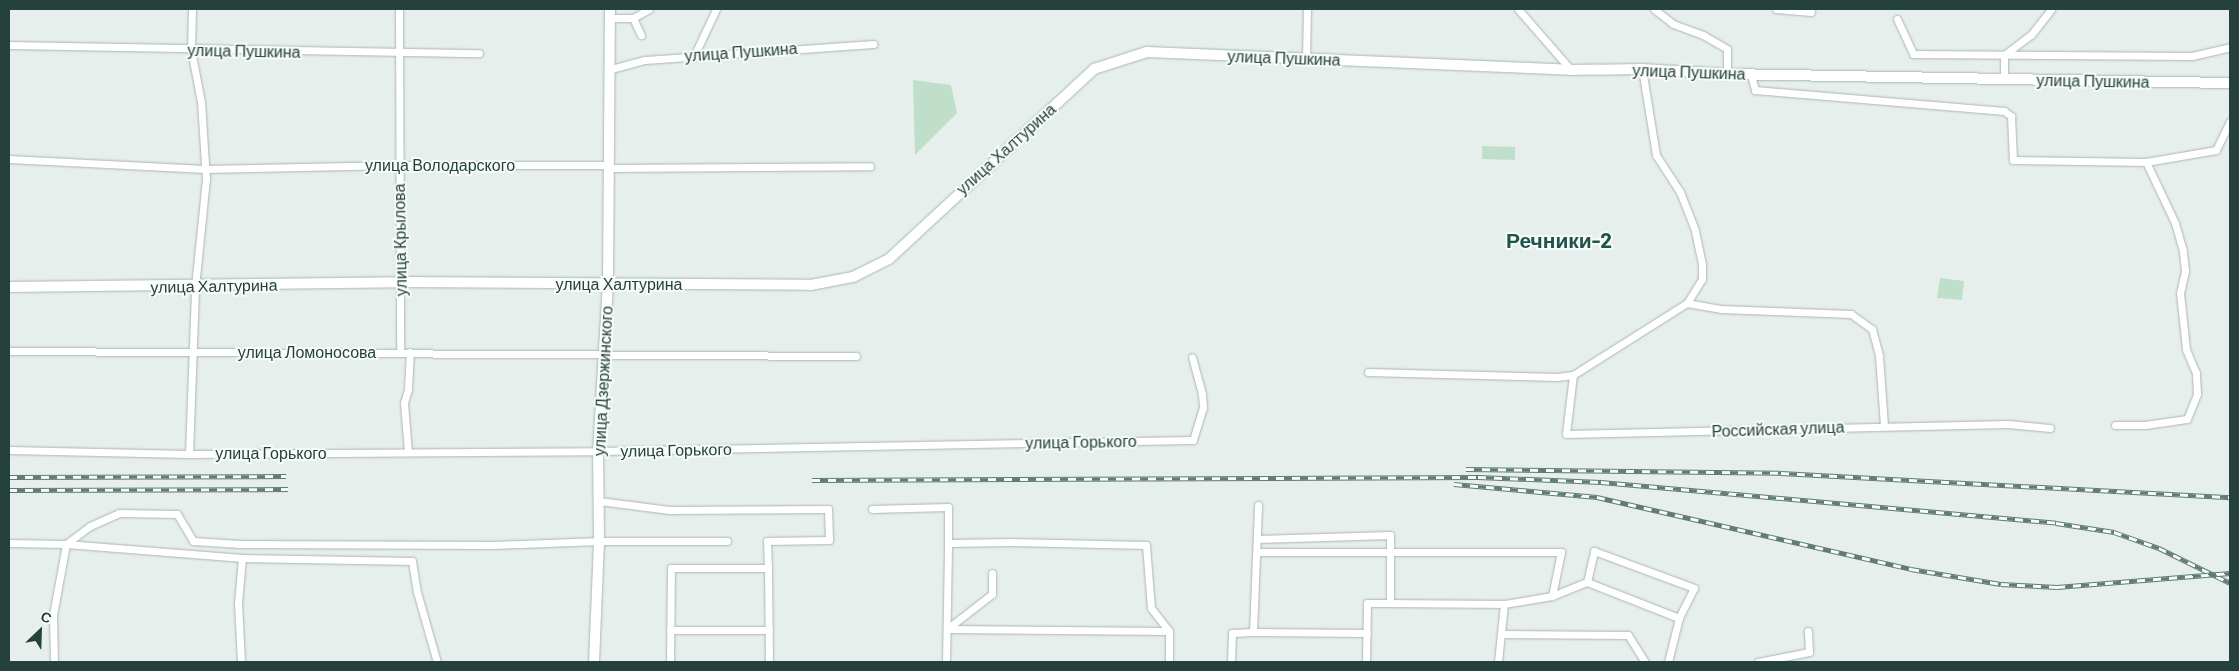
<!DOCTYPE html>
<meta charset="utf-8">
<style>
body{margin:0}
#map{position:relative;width:2239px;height:671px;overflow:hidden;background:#e6efec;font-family:Barlow,sans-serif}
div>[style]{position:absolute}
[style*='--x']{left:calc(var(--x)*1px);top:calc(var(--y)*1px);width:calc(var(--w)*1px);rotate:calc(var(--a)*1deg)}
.green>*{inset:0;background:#c0dfca}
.roads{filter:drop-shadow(0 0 1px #a8b7b4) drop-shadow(0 0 1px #a8b7b4)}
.street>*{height:7px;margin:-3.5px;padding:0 3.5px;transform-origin:3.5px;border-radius:3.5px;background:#fff}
.secondary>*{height:10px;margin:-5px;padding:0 5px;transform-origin:5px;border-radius:5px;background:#fff}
.rail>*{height:4.5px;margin-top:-2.25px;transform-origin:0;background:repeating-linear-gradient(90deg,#f7fbf9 0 8px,#607c77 0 16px);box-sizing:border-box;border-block:1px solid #607c77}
span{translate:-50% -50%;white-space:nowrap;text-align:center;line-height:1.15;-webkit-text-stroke:4px #f7fbf9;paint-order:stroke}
.street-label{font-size:16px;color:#25413c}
.district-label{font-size:21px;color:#20544b;font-weight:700}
.frame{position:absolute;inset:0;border:10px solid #25413c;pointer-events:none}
.north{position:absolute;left:15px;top:606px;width:50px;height:50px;-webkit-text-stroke:4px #f7fbf9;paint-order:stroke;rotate:24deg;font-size:14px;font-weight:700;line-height:20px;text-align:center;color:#25413c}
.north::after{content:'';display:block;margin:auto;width:18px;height:22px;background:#25413c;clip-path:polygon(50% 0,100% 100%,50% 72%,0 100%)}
</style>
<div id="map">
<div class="green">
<div style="clip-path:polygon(913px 80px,951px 85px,957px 113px,915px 155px)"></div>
<div style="clip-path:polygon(1482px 146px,1515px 147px,1515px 160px,1482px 159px)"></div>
<div style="clip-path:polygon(1940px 278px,1964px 281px,1962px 300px,1937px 298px)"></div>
</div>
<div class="roads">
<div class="street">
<div style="--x:399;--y:9;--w:343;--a:89.8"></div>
<div style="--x:1518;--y:9;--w:81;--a:49"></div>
<div style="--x:1654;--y:9;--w:24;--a:38"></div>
<div style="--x:1673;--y:24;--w:32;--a:20"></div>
<div style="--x:1703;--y:35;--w:28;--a:30"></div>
<div style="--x:1727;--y:49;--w:25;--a:90"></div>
<div style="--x:1776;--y:9;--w:35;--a:5"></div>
<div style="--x:610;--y:18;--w:23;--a:0"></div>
<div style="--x:633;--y:18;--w:18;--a:-29"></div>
<div style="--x:633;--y:18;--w:19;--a:65"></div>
<div style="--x:1897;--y:19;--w:38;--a:65"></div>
<div style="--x:1913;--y:54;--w:279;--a:0.4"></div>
<div style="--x:2192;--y:56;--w:39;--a:-13"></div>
<div style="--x:9;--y:45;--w:470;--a:1"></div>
<div style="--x:694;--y:56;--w:52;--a:-64.9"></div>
<div style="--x:1306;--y:59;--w:50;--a:-88.9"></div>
<div style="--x:611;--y:69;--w:35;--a:-15"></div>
<div style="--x:645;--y:60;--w:229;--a:-4"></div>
<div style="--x:1751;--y:75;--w:16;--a:75"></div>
<div style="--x:1755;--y:90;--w:250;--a:4.8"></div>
<div style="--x:2004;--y:111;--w:9;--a:36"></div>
<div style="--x:2011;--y:116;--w:44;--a:87.4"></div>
<div style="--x:2013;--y:160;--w:133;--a:0.9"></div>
<div style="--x:2146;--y:162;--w:71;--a:-9.7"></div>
<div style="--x:2216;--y:150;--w:32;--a:-64"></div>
<div style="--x:2004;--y:79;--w:24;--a:-90"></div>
<div style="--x:2004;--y:55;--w:34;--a:-37"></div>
<div style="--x:2031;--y:35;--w:33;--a:-52"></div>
<div style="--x:9;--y:159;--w:196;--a:2.9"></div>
<div style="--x:205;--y:169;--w:193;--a:-1.2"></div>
<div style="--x:398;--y:165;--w:208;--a:0"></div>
<div style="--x:606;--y:165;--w:4;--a:45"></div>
<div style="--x:609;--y:168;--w:261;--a:-0.4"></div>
<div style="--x:1687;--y:303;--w:35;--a:10"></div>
<div style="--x:1721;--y:309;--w:130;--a:2.2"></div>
<div style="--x:1851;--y:314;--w:26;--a:36"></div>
<div style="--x:1872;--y:329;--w:28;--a:75"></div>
<div style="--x:1879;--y:356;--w:70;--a:85.9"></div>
<div style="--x:9;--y:351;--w:847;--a:0.34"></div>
<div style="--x:1368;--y:372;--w:189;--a:1.5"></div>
<div style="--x:1557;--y:377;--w:16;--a:-7"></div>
<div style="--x:1573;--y:375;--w:135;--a:-32.3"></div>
<div style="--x:1687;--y:303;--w:28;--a:-58"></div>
<div style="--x:1702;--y:279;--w:15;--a:-90"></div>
<div style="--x:1702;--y:264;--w:35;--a:-102"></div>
<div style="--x:1695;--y:230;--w:41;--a:-111.5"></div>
<div style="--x:1680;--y:192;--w:44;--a:-123"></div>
<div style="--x:1656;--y:155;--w:87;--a:-99.2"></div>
<div style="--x:1573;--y:375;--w:59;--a:96.8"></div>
<div style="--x:1566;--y:434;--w:442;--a:-1.3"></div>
<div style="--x:2008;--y:424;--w:42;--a:5.4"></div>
<div style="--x:2115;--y:425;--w:30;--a:0"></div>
<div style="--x:2145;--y:425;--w:42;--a:-8.1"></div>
<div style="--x:2187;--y:419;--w:27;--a:-68"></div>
<div style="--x:2197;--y:394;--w:21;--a:-93"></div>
<div style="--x:2196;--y:373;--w:26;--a:-113"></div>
<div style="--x:2186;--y:349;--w:56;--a:-96.1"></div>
<div style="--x:2180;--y:293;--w:23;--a:-77"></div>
<div style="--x:2185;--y:271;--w:20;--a:-96"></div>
<div style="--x:2183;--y:251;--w:29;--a:-106"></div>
<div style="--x:2175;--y:223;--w:68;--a:-115.4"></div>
<div style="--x:9;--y:450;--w:180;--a:1.3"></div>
<div style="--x:189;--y:454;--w:409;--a:-0.4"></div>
<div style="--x:598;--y:451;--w:595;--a:-1.06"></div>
<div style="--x:1193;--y:440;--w:34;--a:-73"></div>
<div style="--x:1203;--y:408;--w:14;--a:-94"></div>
<div style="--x:1202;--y:394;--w:38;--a:-105"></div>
<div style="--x:408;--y:452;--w:49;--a:-94.7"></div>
<div style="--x:404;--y:403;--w:15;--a:-74"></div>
<div style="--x:408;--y:389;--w:37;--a:-87"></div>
<div style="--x:189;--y:454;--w:167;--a:-87.9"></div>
<div style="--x:195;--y:287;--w:109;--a:-84.2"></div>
<div style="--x:206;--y:179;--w:77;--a:-93.7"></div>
<div style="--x:201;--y:102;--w:53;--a:-100.9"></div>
<div style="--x:191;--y:50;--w:41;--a:-88.6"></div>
<div style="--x:599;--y:501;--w:71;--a:7.3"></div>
<div style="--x:669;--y:510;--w:159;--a:-0.4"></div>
<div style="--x:828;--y:509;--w:31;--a:88"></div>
<div style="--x:829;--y:540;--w:62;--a:179.1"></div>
<div style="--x:767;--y:541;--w:27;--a:88"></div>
<div style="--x:872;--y:509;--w:76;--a:-1.5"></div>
<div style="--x:948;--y:507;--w:36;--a:90"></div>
<div style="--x:1257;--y:539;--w:133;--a:-1.7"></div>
<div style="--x:1390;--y:535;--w:68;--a:90"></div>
<div style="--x:1390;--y:603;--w:23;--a:180"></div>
<div style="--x:1367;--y:603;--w:59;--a:91"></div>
<div style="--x:9;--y:543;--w:57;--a:1"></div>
<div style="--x:66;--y:544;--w:30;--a:-37"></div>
<div style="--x:90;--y:526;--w:32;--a:-24"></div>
<div style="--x:119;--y:513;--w:58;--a:1"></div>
<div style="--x:177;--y:514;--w:31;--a:59"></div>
<div style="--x:193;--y:541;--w:47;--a:3.7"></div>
<div style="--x:240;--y:544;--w:253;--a:0.2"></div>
<div style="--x:493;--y:545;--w:106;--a:-2.2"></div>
<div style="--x:599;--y:541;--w:128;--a:0"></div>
<div style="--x:1257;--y:552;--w:304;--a:0"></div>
<div style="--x:1561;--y:552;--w:45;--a:101.6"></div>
<div style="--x:1552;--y:596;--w:49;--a:170.5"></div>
<div style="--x:1504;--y:604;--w:58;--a:95.9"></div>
<div style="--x:1587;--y:582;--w:32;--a:-77"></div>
<div style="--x:1594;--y:551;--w:107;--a:20.3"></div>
<div style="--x:1694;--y:588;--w:34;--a:117"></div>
<div style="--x:1552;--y:596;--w:38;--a:-22"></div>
<div style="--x:1587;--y:582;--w:99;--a:21.4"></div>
<div style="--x:1679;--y:618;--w:45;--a:104"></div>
<div style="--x:1390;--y:603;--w:114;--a:0.5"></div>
<div style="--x:947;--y:629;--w:222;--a:0.5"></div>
<div style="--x:947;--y:629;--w:57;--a:-37.9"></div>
<div style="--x:992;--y:594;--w:21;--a:-90"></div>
<div style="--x:670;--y:630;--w:99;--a:0"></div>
<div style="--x:1253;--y:632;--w:114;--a:0.5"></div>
<div style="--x:1501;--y:634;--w:127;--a:0.5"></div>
<div style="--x:1628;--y:635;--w:32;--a:58"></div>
<div style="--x:54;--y:662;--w:47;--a:-91.2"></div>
<div style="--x:53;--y:615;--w:72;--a:-79.6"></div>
<div style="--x:66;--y:544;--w:177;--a:4.5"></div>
<div style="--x:242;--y:558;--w:170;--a:1"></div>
<div style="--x:412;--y:561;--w:31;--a:81"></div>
<div style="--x:417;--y:592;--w:73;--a:74.1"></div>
<div style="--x:241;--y:662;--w:59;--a:-92.9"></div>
<div style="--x:238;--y:603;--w:45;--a:-84.9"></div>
<div style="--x:670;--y:662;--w:94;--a:-89.4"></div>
<div style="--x:671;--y:568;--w:97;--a:0"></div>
<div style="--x:768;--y:568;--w:94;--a:89.4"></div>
<div style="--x:946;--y:662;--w:119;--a:-89"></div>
<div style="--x:948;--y:543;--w:64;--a:-0.9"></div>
<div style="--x:1012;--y:542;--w:134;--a:1.3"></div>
<div style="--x:1146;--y:545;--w:63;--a:85.5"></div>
<div style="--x:1151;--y:608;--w:29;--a:52"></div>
<div style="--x:1169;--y:631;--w:31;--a:90"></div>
<div style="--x:1231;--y:662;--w:29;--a:-88"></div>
<div style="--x:1232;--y:633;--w:21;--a:-3"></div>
<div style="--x:1253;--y:632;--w:127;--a:-87.7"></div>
<div style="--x:1758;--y:662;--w:52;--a:-11.1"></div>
<div style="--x:1809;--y:652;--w:21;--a:-93"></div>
</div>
<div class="secondary">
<div style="--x:9;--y:287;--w:393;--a:-0.7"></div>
<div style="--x:402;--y:282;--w:409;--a:0.4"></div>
<div style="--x:811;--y:285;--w:43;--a:-10.8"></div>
<div style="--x:853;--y:277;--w:40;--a:-26.6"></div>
<div style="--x:889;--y:259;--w:280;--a:-42.8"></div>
<div style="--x:1094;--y:69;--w:56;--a:-17.8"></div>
<div style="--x:1147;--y:52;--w:424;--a:2.4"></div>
<div style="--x:1571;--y:70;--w:71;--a:-0.8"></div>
<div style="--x:1642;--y:69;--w:85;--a:3.4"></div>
<div style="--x:1727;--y:74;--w:503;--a:1.03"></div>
<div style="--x:594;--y:662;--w:121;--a:-87.6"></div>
<div style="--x:599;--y:541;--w:90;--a:-90.6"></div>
<div style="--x:598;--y:451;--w:167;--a:-86.6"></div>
<div style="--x:608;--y:284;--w:275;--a:-89.6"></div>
</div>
</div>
<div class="rail">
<div style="--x:1466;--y:469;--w:315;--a:0.7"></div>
<div style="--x:1781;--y:473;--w:450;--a:3.1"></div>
<div style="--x:9;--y:477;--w:277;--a:-0.2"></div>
<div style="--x:812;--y:480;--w:666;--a:-0.26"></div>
<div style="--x:1478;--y:477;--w:123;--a:2.3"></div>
<div style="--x:1601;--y:482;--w:457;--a:5.1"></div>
<div style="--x:2056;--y:523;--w:59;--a:8.8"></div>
<div style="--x:2114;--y:532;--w:48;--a:19.6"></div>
<div style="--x:2159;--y:548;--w:79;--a:26.2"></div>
<div style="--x:1454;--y:484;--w:144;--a:5.2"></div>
<div style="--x:1597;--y:497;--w:322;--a:12.9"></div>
<div style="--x:1911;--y:569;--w:91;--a:9.5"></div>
<div style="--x:2001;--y:584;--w:56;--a:3.1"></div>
<div style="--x:2057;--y:587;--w:174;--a:-4.6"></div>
<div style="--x:9;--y:490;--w:279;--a:-0.2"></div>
</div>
<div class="street-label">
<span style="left:244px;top:51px;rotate:1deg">улица Пушкина</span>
<span style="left:741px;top:52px;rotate:-4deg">улица Пушкина</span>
<span style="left:1284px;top:58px;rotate:2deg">улица Пушкина</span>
<span style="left:1689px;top:72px;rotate:2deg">улица Пушкина</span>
<span style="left:2093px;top:81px;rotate:1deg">улица Пушкина</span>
<span style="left:1006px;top:149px;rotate:-42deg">улица Халтурина</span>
<span style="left:440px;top:165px">улица Володарского</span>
<span style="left:400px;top:240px;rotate:-91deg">улица Крылова</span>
<span style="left:619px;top:284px">улица Халтурина</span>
<span style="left:214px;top:286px;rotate:-1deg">улица Халтурина</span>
<span style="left:307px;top:352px">улица Ломоносова</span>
<span style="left:603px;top:381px;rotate:-87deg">улица Дзержинского</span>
<span style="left:1778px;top:429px;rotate:-2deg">Российская улица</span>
<span style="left:1081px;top:442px;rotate:-1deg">улица Горького</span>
<span style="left:676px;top:450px;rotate:-1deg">улица Горького</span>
<span style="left:271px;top:453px">улица Горького</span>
</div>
<div class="district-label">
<span style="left:1559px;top:240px">Речники-2</span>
</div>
<div class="frame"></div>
<div class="north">С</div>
</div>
